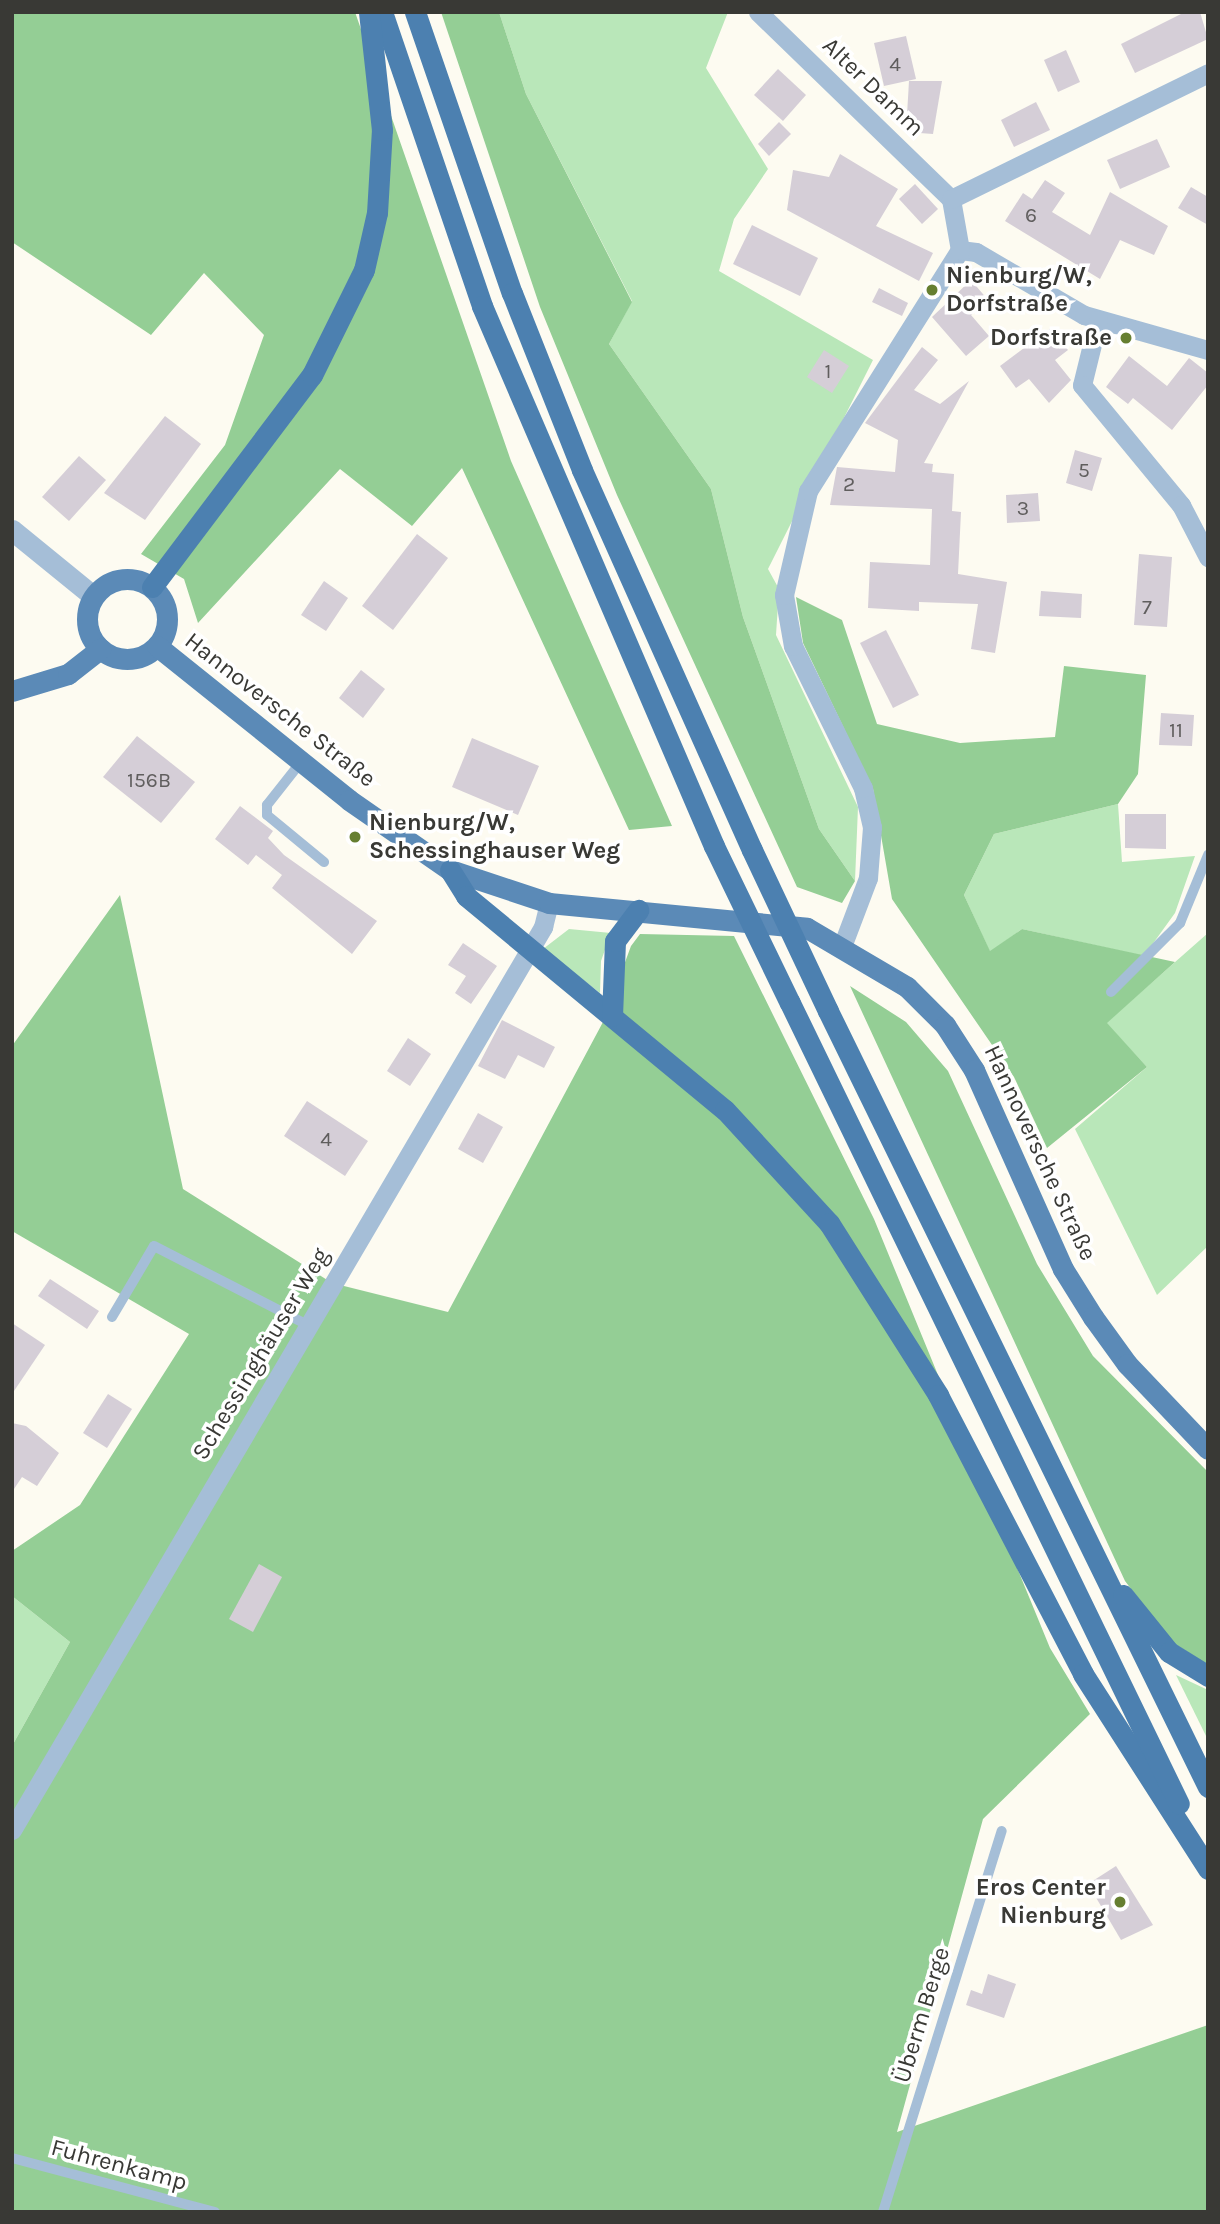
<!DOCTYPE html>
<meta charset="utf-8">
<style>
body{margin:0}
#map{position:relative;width:1220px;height:2224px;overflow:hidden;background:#fdfbf1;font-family:Karla,sans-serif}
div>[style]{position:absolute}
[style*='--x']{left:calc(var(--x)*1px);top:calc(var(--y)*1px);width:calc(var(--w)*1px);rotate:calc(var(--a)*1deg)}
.green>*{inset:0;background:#b9e7b9}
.forest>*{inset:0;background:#94ce95}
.building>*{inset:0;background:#d5ced7}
.service>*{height:10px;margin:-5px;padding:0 5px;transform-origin:5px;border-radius:5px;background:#a5bed7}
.minor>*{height:19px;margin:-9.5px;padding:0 9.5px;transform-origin:9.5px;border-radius:9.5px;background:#a5bed7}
.tertiary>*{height:21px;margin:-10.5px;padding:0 10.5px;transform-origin:10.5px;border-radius:10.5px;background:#a5bed7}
.primary>*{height:21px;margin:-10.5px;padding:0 10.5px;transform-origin:10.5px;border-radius:10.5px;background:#5b8ab7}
.primary>.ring{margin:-10.5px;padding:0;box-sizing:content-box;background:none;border:21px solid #5b8ab7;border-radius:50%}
.trunk>*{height:21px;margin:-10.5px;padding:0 10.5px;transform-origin:10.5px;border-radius:10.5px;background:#4c80b0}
.trunk-bridge>*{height:21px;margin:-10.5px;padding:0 10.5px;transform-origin:10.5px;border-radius:10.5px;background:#4c80b0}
.dots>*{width:19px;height:19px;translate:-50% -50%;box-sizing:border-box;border:4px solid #fff;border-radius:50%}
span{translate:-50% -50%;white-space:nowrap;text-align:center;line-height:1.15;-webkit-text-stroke:7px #fff;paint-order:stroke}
.number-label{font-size:21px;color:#605e5e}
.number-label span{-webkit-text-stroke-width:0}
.street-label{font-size:24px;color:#393935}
.poi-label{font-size:24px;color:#393935;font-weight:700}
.left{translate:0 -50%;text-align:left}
.right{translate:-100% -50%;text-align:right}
.frame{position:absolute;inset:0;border:14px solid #393935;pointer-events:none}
</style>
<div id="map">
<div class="green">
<div style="clip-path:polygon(499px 12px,728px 12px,706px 68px,768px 169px,734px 219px,719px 271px,873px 360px,768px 569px,779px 589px,776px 635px,858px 807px,855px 881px,819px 829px,743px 617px,711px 489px,609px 344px,632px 301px,526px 94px)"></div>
<div style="clip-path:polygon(1118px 804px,1122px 862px,1195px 856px,1175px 913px,1144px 956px,1022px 929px,990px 952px,964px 895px,994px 834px)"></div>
<div style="clip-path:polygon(569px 929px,611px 933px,601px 961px,600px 993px,543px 949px)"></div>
<div style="clip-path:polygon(1208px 933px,1208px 1246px,1157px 1295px,1075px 1129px,1147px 1067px,1106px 1023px)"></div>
<div style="clip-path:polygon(12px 1596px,70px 1642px,12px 1746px)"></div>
<div style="clip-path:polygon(1176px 1675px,1208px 1690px,1208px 1740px)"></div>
</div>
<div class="forest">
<div style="clip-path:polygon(12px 12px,355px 12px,511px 461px,672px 826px,629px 830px,462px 468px,412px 526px,340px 469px,198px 623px,184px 579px,141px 554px,225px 445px,264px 335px,204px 273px,151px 335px,12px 242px)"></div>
<div style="clip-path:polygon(441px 12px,499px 12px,526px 94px,632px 302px,609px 344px,711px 489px,743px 617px,819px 829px,855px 881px,842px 903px,797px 887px,617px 495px,540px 307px)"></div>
<div style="clip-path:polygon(796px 597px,842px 620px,877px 724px,960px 743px,1055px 737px,1064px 666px,1146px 675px,1138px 774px,1118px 804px,994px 834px,964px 895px,990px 951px,1022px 929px,1175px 962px,1107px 1023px,1147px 1067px,1047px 1148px,1014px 1077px,892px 899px,873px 789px,803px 643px)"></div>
<div style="clip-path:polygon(120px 895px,183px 1189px,332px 1283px,448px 1312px,603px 1022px,631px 946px,640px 934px,734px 936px,874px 1219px,1050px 1648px,1090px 1714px,983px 1819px,897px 2132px,1208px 2025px,1208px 2212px,12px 2212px,12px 1746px,70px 1642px,12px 1596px,12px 1551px,80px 1505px,189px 1334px,12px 1231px,12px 1046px)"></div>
<div style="clip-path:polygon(850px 986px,906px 1022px,948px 1071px,1037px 1264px,1093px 1356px,1208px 1472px,1208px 1665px,1172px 1642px,1125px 1581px)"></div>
</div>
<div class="building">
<div style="clip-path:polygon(1185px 12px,1200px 12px,1208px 39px,1135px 73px,1121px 44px)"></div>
<div style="clip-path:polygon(906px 36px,916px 79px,884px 86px,874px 43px)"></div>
<div style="clip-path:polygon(1066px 50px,1080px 82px,1058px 92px,1044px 60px)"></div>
<div style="clip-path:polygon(778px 69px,806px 95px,783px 121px,754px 95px)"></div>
<div style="clip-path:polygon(909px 81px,942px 81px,933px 134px,906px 132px)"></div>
<div style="clip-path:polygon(1036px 102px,1050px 130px,1014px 147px,1001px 120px)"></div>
<div style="clip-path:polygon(779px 122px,791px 134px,769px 156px,758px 144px)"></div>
<div style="clip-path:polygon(1157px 139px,1170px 167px,1120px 189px,1107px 160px)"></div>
<div style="clip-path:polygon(840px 154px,898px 189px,876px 226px,933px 253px,919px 281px,787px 210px,793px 170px,829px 177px)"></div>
<div style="clip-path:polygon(1045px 180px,1065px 193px,1052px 212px,1090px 235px,1110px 192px,1168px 226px,1154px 255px,1120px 240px,1100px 279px,1005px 221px,1023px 193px,1032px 199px)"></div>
<div style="clip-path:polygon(915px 184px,938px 209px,922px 224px,899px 199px)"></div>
<div style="clip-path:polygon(1191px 187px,1208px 197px,1208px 225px,1178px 208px)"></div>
<div style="clip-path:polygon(752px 225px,818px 258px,800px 296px,733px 264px)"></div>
<div style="clip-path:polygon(971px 280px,988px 300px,971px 315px,989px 336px,966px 356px,932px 317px)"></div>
<div style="clip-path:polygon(879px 288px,908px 303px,902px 316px,872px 302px)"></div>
<div style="clip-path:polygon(1051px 328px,1068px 350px,1055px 360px,1071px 380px,1049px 403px,1029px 379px,1016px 388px,1000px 366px)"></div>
<div style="clip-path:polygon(922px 347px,938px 360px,914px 390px,940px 404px,969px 381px,924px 463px,933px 464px,932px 472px,954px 474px,952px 511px,961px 512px,958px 574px,1007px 582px,995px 653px,971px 649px,978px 604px,919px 602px,919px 611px,868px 608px,870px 562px,930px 565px,932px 509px,830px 505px,837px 467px,895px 472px,898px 440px,865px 423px)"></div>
<div style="clip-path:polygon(824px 350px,849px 366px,832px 393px,807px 377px)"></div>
<div style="clip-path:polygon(1129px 356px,1167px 386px,1189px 358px,1208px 373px,1208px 385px,1172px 430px,1133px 398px,1128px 404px,1106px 387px)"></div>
<div style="clip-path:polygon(165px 416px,201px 444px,145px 520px,104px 493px)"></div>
<div style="clip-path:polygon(1075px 450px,1102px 458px,1092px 491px,1066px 483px)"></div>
<div style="clip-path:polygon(79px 456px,106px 480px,69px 521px,42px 497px)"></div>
<div style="clip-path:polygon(1038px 493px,1040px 521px,1007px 523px,1006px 495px)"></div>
<div style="clip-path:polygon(417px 534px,448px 558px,393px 630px,362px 606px)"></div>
<div style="clip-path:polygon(1139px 554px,1172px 557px,1167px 627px,1134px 625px)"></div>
<div style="clip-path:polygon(324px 581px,348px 598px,326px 631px,301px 615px)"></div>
<div style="clip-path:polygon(1041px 591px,1082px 594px,1081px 618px,1039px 616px)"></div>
<div style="clip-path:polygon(886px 630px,919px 695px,893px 708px,860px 643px)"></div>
<div style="clip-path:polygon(361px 670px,385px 689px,363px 718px,339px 698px)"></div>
<div style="clip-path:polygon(1161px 713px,1194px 715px,1192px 746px,1159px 745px)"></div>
<div style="clip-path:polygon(137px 736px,195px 782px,161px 823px,103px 777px)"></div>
<div style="clip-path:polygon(472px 738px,539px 766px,518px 815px,452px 787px)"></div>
<div style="clip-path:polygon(240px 806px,273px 831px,268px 838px,284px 855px,377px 921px,352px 954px,272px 888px,282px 875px,256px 855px,248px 865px,215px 839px)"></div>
<div style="clip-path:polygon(1125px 814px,1166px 814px,1166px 849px,1125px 848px)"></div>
<div style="clip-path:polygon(463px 943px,497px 966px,471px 1004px,455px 993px,466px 976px,448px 965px)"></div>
<div style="clip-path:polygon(502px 1020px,555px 1047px,544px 1068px,518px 1055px,505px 1079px,478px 1066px)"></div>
<div style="clip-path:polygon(408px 1038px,431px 1054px,410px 1086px,387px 1071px)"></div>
<div style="clip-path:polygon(307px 1101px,368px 1141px,345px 1176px,284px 1136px)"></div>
<div style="clip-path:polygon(478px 1113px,503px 1127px,483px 1163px,458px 1149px)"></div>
<div style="clip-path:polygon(50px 1279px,99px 1311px,87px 1329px,38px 1296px)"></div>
<div style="clip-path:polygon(12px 1323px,45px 1345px,12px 1394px)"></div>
<div style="clip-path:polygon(108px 1394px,132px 1409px,107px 1448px,83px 1433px)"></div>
<div style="clip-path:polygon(12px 1423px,26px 1426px,59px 1453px,37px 1486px,22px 1477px,12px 1492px)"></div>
<div style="clip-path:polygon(259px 1564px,282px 1577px,253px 1632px,229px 1619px)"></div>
<div style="clip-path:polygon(1116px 1866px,1153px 1925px,1121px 1940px,1088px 1884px)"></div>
<div style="clip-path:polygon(988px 1974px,1016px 1984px,1004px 2018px,966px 2005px,971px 1990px,982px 1994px)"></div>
</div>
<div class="service">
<div style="--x:301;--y:762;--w:55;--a:128.3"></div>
<div style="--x:267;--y:805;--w:10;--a:90"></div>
<div style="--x:267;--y:815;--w:74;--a:39.5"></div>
<div style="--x:1111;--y:992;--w:98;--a:-45"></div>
<div style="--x:1180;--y:923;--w:74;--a:-67.6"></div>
<div style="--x:112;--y:1317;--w:82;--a:-59.4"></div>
<div style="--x:154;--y:1246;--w:173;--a:27.2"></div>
<div style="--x:12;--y:2158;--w:210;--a:14.9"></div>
<div style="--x:883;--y:2212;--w:399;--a:-72.7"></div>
</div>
<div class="minor">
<div style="--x:758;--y:12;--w:269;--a:44.1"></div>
<div style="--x:960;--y:250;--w:16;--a:7"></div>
<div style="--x:976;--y:252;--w:125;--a:30.3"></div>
<div style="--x:1084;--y:315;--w:129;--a:15.8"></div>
<div style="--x:1098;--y:320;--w:67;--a:103.8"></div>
<div style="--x:1082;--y:385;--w:156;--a:50.5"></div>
<div style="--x:1181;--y:505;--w:59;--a:62.6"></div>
<div style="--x:843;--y:944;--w:71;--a:-69.3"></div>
<div style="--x:868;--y:878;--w:51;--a:-85.5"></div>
<div style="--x:872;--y:827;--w:40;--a:-103"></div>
<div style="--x:863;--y:788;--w:158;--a:-116.2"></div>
<div style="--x:793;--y:646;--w:52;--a:-100"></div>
<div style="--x:784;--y:595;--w:107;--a:-77"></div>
<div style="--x:808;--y:491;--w:285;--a:-57.8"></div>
<div style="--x:960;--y:250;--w:52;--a:-100"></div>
<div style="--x:951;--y:199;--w:286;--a:-26.1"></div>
<div style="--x:12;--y:1830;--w:1048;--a:-59.54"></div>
<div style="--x:543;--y:927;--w:25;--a:-76"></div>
</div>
<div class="tertiary">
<div style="--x:12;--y:530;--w:104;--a:39.2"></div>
</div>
<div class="primary">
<div class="ring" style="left:87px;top:579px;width:59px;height:59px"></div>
<div style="--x:157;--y:646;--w:246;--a:38.7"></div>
<div style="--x:349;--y:800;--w:123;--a:34.7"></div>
<div style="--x:450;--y:870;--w:104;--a:18.4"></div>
<div style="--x:549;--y:903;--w:259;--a:5.5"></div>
<div style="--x:807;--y:928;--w:116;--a:30.5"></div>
<div style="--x:907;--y:987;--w:54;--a:45"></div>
<div style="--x:945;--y:1025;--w:54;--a:57.2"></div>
<div style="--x:974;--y:1070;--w:218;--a:65.9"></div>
<div style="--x:1063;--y:1269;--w:57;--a:58"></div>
<div style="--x:1093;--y:1317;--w:58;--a:54.1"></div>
<div style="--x:1127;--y:1364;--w:117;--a:46.4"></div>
<div style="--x:12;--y:691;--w:59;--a:-16.9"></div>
<div style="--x:68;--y:674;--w:41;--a:-38"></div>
</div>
<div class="trunk">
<div style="--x:382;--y:12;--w:311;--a:71.2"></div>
<div style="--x:482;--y:306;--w:588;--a:66.75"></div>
<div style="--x:415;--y:12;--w:297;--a:71"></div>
<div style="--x:512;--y:293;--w:190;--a:68.4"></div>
<div style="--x:582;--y:470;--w:416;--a:65.9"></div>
<div style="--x:152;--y:587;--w:266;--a:-53"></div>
<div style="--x:312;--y:375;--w:117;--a:-63.7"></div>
<div style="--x:364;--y:270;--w:58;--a:-77.2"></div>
<div style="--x:377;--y:213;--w:83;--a:-86.6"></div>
<div style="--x:382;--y:130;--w:119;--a:-96.3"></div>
<div style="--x:450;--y:870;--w:31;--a:58"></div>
<div style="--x:466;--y:896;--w:336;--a:39.6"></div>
<div style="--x:725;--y:1110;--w:154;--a:47.4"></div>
<div style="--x:829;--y:1223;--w:204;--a:57.6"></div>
<div style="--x:938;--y:1395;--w:314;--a:62.5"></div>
<div style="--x:1083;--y:1674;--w:232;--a:57.3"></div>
<div style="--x:790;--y:1003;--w:890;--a:64.1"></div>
<div style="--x:828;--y:1011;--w:864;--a:63.91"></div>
<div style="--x:612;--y:1016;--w:75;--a:-87.7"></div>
<div style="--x:615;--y:941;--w:39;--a:-53"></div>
<div style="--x:1123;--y:1595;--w:73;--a:51.1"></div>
<div style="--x:1169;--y:1652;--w:46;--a:31.6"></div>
</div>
<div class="trunk-bridge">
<div style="--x:714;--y:846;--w:174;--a:64.2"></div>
<div style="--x:752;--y:850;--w:178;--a:64.7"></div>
</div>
<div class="dots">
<div style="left:932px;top:290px;background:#667f31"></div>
<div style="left:1126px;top:338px;background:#667f31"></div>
<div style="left:355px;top:837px;background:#667f31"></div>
<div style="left:1120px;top:1902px;background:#667f31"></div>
</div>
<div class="number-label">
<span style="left:895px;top:64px">4</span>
<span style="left:1031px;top:215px">6</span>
<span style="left:828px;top:371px">1</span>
<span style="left:1084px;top:470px">5</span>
<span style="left:849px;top:484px">2</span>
<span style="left:1023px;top:508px">3</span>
<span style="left:1147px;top:607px">7</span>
<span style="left:1176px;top:730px">11</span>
<span style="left:149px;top:780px">156B</span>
<span style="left:326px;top:1139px">4</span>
</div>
<div class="street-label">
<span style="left:873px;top:87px;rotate:44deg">Alter Damm</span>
<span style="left:280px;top:710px;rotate:38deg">Hannoversche Straße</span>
<span style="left:1040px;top:1153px;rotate:65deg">Hannoversche Straße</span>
<span style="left:261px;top:1354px;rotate:-59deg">Schessinghäuser Weg</span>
<span style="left:922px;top:2015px;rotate:-73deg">Überm Berge</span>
<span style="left:119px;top:2165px;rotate:15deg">Fuhrenkamp</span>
</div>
<div class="poi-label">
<span class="left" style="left:946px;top:290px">Nienburg/W,<br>Dorfstraße</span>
<span class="right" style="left:1112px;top:338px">Dorfstraße</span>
<span class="left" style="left:369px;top:837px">Nienburg/W,<br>Schessinghauser Weg</span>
<span class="right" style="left:1106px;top:1902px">Eros Center<br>Nienburg</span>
</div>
<div class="frame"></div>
</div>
